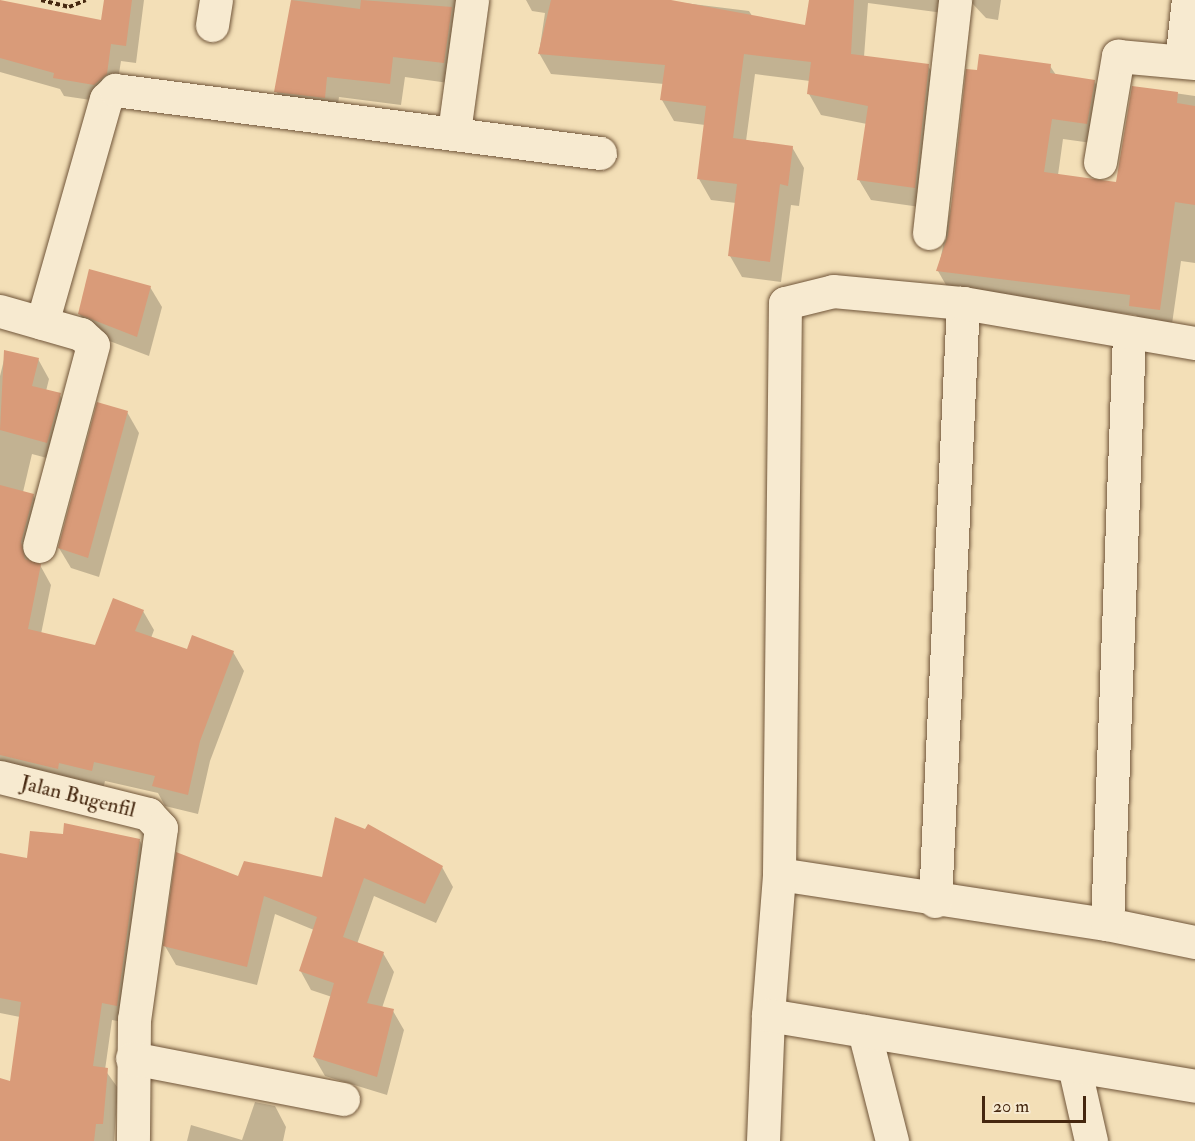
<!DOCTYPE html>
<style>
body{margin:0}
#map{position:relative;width:1195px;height:1141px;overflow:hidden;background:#f3dfb7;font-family:"IM FELL Double Pica",serif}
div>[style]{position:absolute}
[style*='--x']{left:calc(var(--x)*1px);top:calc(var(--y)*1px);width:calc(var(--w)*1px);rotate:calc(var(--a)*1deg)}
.shadow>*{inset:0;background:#0003}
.building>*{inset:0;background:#d99b79}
.path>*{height:4px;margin-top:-2px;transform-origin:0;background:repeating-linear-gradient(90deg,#45270f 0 4.5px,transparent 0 7.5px)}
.roads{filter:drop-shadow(0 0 2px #705539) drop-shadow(0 0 2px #705539)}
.minor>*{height:33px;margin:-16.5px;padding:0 16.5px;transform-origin:16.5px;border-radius:16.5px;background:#f7ead0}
span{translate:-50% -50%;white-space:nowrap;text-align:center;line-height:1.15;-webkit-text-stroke:4.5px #f7ead0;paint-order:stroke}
.street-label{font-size:21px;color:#45270f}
.scale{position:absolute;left:982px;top:1096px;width:104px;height:27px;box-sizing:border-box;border:3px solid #45270f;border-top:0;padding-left:8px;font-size:18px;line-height:21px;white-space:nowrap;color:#45270f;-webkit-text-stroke:4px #f7ead0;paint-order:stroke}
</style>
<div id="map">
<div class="shadow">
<div style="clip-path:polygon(105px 0,144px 0,136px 63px,121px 61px,116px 92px,104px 102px,64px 96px,60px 89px,0 72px,0 2px,103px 22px)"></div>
<div style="clip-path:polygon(292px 0,479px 0,456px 84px,405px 77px,401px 105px,339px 97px,336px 119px,288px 112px,276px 91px)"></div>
<div style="clip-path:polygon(526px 0,660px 0,749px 11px,754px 19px,807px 26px,810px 0,1001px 0,998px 20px,986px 18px,971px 2px,951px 14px,868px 3px,864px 57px,928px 66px,940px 86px,927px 208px,871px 200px,859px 180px,867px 124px,821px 115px,809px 94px,810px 81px,755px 74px,746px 141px,792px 147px,804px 168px,799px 206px,791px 205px,781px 282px,742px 277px,730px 256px,736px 203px,711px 200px,699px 179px,705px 125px,674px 121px,662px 100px,664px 84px,551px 74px,539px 53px,545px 13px,532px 11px)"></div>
<div style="clip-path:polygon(1050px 66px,1056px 75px,1094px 81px,1106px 102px,1099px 144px,1063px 139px,1058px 175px,1117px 184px,1133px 87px,1195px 96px,1195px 263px,1181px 261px,1171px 331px,1142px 326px,1136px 315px,950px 292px,938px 271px,978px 72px)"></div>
<div style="clip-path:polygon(150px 287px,162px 307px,149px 356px,91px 334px,79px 313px)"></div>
<div style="clip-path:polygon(6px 352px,38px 359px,49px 379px,46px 391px,60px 395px,71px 414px,58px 461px,32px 454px,23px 492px,33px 495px,44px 514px,31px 562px,40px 565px,51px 585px,41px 634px,96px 647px,143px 611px,154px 630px,151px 638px,188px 651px,233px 652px,244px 671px,210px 761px,198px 814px,165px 806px,158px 793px,105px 781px,103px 790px,0 771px,0 376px)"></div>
<div style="clip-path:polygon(127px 412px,139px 433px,99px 577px,71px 568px,59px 548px)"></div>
<div style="clip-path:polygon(140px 841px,150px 859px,127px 1023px,112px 1020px,105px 1070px,118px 1088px,114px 1141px,0 1141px,0 1080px,11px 1082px,20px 1017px,0 1013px,0 879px,28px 860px)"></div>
<div style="clip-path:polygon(442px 867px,453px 887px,436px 923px,374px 896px,357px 944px,383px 953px,394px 972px,382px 1008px,393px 1011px,404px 1030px,387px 1095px,325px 1076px,314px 1057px,332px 997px,311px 990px,300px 970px,314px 930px,275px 914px,257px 985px,176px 965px,165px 946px,239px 878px,323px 879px)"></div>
<div style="clip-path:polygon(255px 1102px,275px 1106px,286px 1127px,283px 1141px,187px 1141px,191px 1125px,242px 1140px)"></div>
</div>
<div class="building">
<div style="clip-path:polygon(0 0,101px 20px,104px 0,132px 0,126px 46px,111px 44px,107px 74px,94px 85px,53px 78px,54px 73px,0 58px)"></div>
<div style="clip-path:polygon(291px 0,360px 9px,361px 0,452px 7px,444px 63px,393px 57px,390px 84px,327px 77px,325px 98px,274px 92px)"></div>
<div style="clip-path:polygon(551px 0,671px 0,805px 25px,809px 0,854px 0,851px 54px,929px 64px,915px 188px,857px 180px,868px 106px,807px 94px,811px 62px,744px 54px,733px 138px,793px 146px,788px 186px,780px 184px,770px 262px,728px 256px,737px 184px,697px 179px,706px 106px,660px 100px,665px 65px,538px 54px)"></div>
<div style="clip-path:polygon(979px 54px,1051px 64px,1050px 73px,1095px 80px,1087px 124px,1052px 119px,1044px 172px,1116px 182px,1132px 86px,1178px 92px,1177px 103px,1195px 106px,1195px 205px,1175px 202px,1160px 310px,1129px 306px,1130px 295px,936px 271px,948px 235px,966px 69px,977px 70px)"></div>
<div style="clip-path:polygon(89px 269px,151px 286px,137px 337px,78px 314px)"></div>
<div style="clip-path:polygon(4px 350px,39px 358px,32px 386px,61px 393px,47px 443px,0 430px)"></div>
<div style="clip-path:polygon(97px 402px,128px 411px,88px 558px,58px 548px)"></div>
<div style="clip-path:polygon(0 485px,34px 494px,21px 542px,25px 559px,41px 564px,28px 629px,95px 645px,113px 598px,144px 610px,135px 631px,187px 649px,192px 635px,234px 651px,200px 741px,188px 795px,152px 786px,155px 776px,94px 762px,92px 771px,59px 763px,58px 769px,0 755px)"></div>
<div style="clip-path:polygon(335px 817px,365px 829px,368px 824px,443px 866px,425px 904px,364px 878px,343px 937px,384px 952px,367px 1003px,394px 1009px,377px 1077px,313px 1057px,334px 983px,299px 971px,317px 917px,264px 896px,247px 967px,163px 946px,176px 852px,238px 876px,244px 861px,322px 877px)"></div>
<div style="clip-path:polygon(64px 823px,140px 839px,117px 1006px,102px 1003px,93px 1066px,108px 1068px,103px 1124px,96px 1124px,94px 1141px,0 1141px,0 1078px,10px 1081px,21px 1002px,0 998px,0 853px,27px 858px,30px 831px,63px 834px)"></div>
</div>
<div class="path">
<div style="--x:41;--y:0;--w:29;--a:14"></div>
<div style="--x:69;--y:7;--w:18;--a:-22"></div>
</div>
<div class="roads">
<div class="minor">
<div style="--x:212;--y:25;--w:25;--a:-81"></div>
<div style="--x:1181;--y:61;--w:61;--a:-83.5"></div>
<div style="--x:454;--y:132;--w:133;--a:-82.2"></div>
<div style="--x:1100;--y:162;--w:108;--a:-80.4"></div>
<div style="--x:1118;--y:56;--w:77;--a:5.2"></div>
<div style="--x:929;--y:233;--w:234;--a:-83.6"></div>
<div style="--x:0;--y:311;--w:84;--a:15.9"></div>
<div style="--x:81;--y:334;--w:16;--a:43"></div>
<div style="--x:93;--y:345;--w:208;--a:105"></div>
<div style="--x:42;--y:323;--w:233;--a:-74.1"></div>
<div style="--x:106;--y:99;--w:13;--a:-45"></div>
<div style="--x:115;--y:90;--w:489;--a:7.4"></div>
<div style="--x:0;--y:777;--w:153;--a:14"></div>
<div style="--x:148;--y:814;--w:19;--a:47"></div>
<div style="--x:161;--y:828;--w:193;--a:98"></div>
<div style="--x:134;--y:1019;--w:122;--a:90.5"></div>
<div style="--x:779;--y:874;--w:332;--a:8.7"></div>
<div style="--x:1107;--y:924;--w:90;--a:11.6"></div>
<div style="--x:935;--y:901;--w:599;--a:-87.32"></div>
<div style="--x:1107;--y:924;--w:589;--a:-87.86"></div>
<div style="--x:768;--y:1015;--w:141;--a:-85.5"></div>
<div style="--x:779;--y:874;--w:571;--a:-89.4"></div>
<div style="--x:785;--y:303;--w:49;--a:-14"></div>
<div style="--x:833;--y:291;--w:131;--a:5.3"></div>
<div style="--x:963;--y:303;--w:235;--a:9.8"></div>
<div style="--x:864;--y:1031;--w:114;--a:75.7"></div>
<div style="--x:132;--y:1058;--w:215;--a:11"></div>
<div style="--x:1074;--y:1066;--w:77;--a:77.2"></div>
<div style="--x:763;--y:1141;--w:126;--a:-87.7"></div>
<div style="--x:768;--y:1015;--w:433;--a:9.4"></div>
</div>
</div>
<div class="street-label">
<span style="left:78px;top:797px;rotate:14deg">Jalan Bugenfil</span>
</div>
<div class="scale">20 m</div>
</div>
